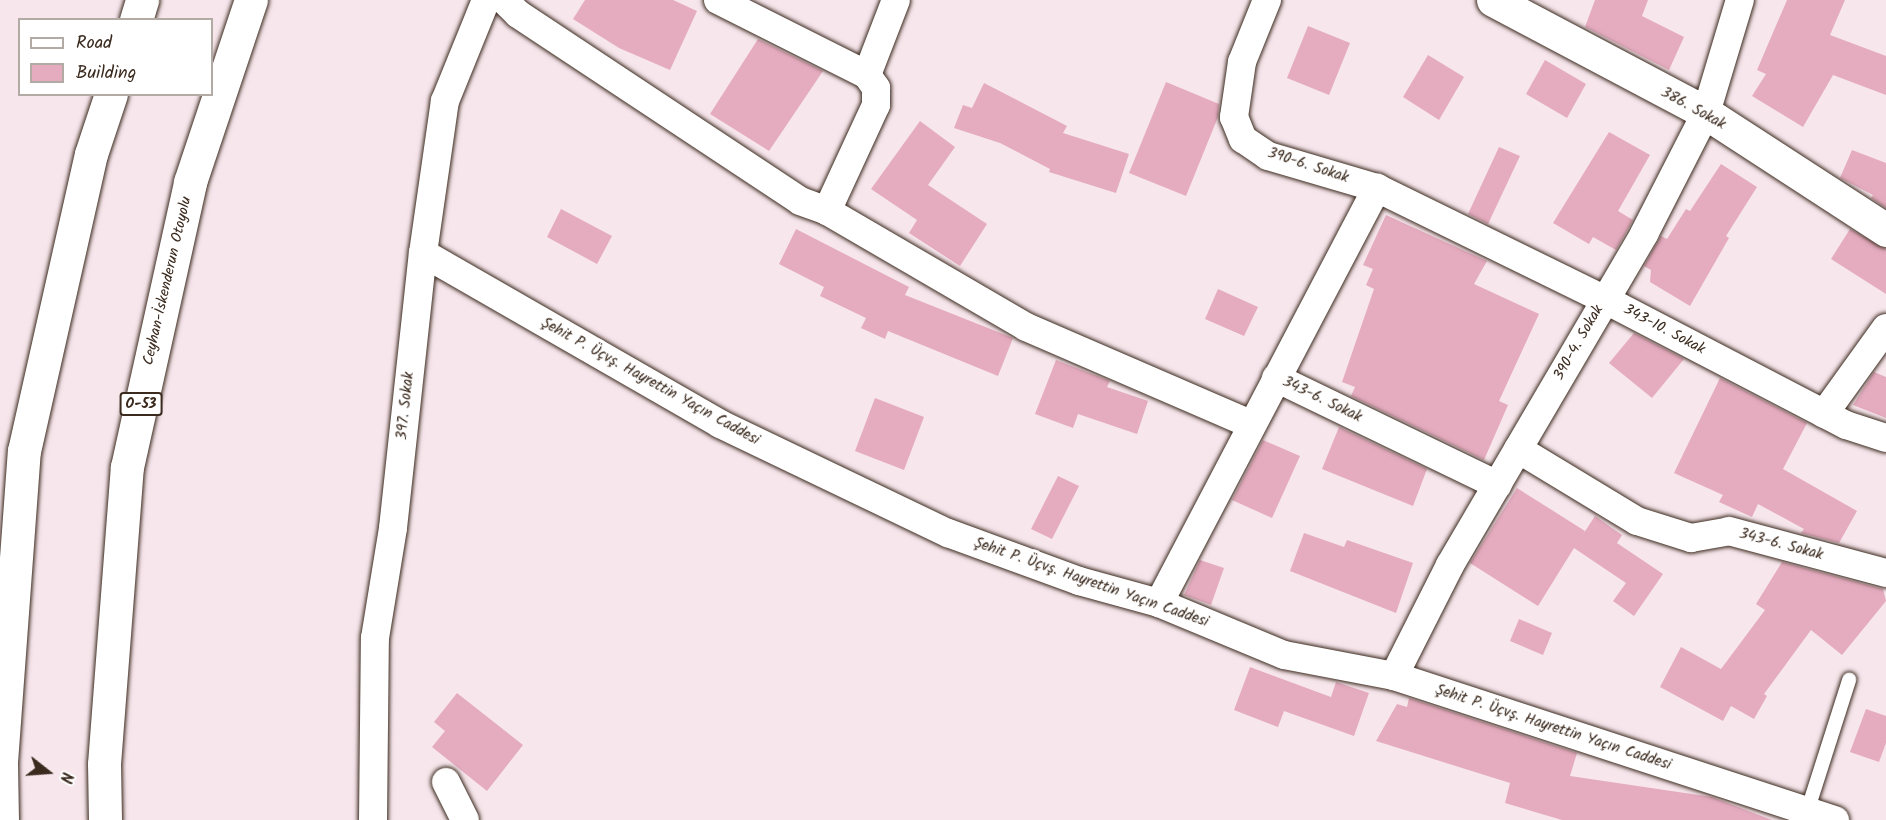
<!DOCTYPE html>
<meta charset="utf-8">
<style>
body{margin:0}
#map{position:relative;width:1886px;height:820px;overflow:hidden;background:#f7e6ec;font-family:Kalam,sans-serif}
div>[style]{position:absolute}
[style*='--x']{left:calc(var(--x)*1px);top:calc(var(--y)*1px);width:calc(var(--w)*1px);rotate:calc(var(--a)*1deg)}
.building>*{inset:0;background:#e5acbf}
.roads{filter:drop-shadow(0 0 2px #3b2a1e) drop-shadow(0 0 2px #3b2a1e)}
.service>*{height:14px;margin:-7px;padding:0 7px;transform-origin:7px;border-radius:7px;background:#fff}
.minor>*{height:28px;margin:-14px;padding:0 14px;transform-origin:14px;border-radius:14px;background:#fff}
.tertiary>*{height:33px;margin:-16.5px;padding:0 16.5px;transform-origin:16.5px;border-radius:16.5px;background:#fff}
.motorway>*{height:33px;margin:-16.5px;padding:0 16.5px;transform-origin:16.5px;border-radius:16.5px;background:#fff}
span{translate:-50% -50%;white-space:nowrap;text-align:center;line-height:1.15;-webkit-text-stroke:6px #fff;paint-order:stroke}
.shield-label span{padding:2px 4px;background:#fff;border:2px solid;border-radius:4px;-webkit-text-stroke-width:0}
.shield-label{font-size:14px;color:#3b2a1e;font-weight:700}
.street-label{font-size:15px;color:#3b2a1e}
.legend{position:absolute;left:18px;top:18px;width:195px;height:78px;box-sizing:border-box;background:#fff;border:2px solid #b1aaa5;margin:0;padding:8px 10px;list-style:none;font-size:18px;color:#3b2a1e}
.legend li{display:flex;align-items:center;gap:12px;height:30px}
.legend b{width:30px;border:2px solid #b1aaa5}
.north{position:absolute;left:18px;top:742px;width:60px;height:60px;-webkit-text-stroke:4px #fff;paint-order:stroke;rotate:107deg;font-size:16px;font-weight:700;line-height:24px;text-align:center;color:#3b2a1e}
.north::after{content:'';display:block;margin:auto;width:21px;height:27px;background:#3b2a1e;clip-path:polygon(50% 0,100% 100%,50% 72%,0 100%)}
</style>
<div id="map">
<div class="building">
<div style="clip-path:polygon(585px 0,673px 0,697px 11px,670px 70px,619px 48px,573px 19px)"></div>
<div style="clip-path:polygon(1595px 0,1648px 0,1642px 16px,1684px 37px,1669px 70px,1585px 27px)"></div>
<div style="clip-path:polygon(1787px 0,1845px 0,1830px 35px,1886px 56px,1886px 95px,1833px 75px,1803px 127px,1752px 96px,1766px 74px,1757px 70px)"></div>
<div style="clip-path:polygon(1308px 26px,1350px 43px,1329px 95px,1287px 78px)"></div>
<div style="clip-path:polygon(758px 39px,823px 71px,769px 151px,710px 114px)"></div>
<div style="clip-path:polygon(1428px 55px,1464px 77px,1439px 120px,1403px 97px)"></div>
<div style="clip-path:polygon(1545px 60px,1586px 84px,1567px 118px,1526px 94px)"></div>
<div style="clip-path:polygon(1166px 82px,1219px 104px,1218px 117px,1186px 196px,1129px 173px)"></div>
<div style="clip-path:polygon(984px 83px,1067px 126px,1063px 133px,1129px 154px,1116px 193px,1049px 172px,1050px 169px,1000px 143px,954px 128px,963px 105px,972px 108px)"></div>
<div style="clip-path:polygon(920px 121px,955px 147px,928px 185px,987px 224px,960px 266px,909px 233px,917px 220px,871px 189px)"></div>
<div style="clip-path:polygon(1609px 132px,1650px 155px,1618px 211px,1633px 220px,1616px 250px,1593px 237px,1589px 244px,1553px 223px)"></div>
<div style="clip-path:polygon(1499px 147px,1520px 156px,1488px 224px,1468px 214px)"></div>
<div style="clip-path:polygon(1852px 150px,1886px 163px,1886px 208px,1871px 198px,1873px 195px,1840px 178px)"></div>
<div style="clip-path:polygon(1721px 164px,1757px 187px,1726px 236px,1729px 238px,1690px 306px,1650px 282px,1651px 270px,1644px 266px,1661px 236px,1667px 239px,1686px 209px,1690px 211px)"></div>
<div style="clip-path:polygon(561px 209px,612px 236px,597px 264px,547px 237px)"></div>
<div style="clip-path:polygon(1386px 215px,1487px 261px,1474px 284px,1539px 314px,1499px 401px,1508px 405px,1484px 460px,1351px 396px,1355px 387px,1342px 382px,1374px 289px,1366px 285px,1373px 269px,1363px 265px)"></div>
<div style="clip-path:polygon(796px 229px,909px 287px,905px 295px,1013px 338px,998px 376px,888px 331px,885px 339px,861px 328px,866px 318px,820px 296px,824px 287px,779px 264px)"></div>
<div style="clip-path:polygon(1850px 229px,1886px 249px,1886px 294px,1831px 259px)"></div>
<div style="clip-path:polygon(1218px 289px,1258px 307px,1244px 336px,1205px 319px)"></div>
<div style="clip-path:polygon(1634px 333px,1684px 359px,1652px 398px,1609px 363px)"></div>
<div style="clip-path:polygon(1056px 360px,1110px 381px,1107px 387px,1148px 401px,1137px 434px,1078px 414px,1073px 428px,1035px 414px)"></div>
<div style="clip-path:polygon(1874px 372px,1886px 377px,1886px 418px,1853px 405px)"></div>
<div style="clip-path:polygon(1720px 378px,1807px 423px,1783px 469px,1857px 511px,1839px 543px,1801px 533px,1804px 529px,1758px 504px,1752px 517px,1719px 502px,1723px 495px,1674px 473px)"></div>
<div style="clip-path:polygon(875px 398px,924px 417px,904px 470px,855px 451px)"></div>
<div style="clip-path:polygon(1339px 427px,1427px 469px,1413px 506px,1322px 469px)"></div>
<div style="clip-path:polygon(1263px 440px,1300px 456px,1272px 518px,1232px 500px)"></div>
<div style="clip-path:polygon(1058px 476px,1079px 486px,1052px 539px,1031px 529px)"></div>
<div style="clip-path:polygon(1517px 488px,1585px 531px,1582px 536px,1595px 516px,1622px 535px,1617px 543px,1663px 574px,1634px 616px,1613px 601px,1626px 583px,1574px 548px,1538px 606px,1470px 563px)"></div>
<div style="clip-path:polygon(1304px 533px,1344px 547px,1347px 540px,1413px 563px,1396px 613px,1290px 571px)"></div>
<div style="clip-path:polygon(1200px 560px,1224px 568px,1211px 605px,1184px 595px)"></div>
<div style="clip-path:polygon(1782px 562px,1883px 589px,1886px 601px,1842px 655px,1811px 630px,1764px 694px,1767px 696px,1754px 719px,1731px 706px,1723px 721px,1660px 687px,1681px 647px,1721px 669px,1765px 610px,1756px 604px)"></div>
<div style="clip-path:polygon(1519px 619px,1552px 633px,1543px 655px,1510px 641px)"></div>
<div style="clip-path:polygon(1250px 667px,1331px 697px,1336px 682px,1369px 693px,1354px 736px,1284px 711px,1278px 727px,1234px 710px)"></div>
<div style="clip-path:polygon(457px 693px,523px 745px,487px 791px,432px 747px,445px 731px,434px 722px)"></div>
<div style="clip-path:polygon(1409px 698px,1577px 753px,1570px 776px,1712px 797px,1772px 820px,1562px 820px,1505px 803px,1510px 783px,1376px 741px,1397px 704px,1407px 707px)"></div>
<div style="clip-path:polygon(1866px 709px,1886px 716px,1886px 743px,1879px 762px,1850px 752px)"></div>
</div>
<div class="roads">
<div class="service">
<div style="--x:1807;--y:812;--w:139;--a:-72.3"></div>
</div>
<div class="minor">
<div style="--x:504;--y:0;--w:20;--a:45"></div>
<div style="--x:518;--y:14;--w:338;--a:33.5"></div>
<div style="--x:800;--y:201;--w:29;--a:20"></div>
<div style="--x:827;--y:211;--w:230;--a:30.2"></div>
<div style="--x:1026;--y:327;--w:244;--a:23.4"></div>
<div style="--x:718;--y:0;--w:167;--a:26.7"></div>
<div style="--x:867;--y:75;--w:16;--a:55"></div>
<div style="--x:876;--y:88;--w:17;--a:90"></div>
<div style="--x:876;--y:105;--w:117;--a:114.8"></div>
<div style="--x:1267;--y:0;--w:67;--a:112"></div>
<div style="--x:1242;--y:62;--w:56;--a:98.3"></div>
<div style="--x:1234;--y:117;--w:24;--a:68"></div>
<div style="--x:1243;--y:139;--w:30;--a:34"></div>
<div style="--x:1268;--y:156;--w:114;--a:16.4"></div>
<div style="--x:1377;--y:188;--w:253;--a:26.1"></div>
<div style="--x:1604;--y:299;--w:273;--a:27.5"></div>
<div style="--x:1846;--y:425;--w:42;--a:18"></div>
<div style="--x:867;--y:75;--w:80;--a:-68.9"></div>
<div style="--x:423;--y:253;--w:343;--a:29.9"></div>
<div style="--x:720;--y:424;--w:253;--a:25.6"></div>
<div style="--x:948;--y:533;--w:140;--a:20.1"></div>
<div style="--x:1079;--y:581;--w:83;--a:15.4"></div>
<div style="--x:1159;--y:603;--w:135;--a:22.6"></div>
<div style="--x:1284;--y:655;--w:112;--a:10.8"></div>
<div style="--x:1394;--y:676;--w:464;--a:18.1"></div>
<div style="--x:1276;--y:378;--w:246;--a:25.8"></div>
<div style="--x:1824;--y:414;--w:106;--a:-54.2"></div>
<div style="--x:1518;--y:449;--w:139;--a:31.2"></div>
<div style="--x:1637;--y:521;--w:57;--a:17.5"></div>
<div style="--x:1691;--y:538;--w:39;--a:-10"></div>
<div style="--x:1729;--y:531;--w:163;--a:15"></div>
<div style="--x:1159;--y:603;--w:469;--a:-62.3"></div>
<div style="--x:1394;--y:676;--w:124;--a:-63.2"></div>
<div style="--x:1450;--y:565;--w:384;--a:-59.6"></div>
<div style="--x:1644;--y:234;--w:136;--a:-62.9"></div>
<div style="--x:1706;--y:113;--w:118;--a:-73.3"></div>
<div style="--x:446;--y:782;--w:42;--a:63.4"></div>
<div style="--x:373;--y:820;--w:182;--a:-89.4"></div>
<div style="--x:375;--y:638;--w:111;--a:-80.7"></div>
<div style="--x:393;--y:528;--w:277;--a:-83.8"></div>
<div style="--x:423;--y:253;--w:154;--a:-81.8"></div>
<div style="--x:445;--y:101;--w:109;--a:-67.9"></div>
</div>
<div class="tertiary">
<div style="--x:1493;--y:0;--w:241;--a:27.9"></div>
<div style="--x:1706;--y:113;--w:215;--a:33"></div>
</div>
<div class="motorway">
<div style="--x:136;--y:20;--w:21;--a:-73"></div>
<div style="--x:2;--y:820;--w:58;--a:-91"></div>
<div style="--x:1;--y:762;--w:312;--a:-85.8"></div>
<div style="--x:24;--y:451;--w:304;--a:-77.3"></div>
<div style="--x:91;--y:154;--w:63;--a:-71.6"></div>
<div style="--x:105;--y:820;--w:56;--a:-91"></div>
<div style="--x:104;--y:764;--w:298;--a:-85.6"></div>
<div style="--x:127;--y:467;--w:292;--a:-77.5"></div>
<div style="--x:190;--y:182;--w:192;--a:-71.5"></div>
</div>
</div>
<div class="shield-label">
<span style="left:141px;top:404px">O-53</span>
</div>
<div class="street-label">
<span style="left:1693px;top:109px;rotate:29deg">386. Sokak</span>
<span style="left:1308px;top:166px;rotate:18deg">390-6. Sokak</span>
<span style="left:168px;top:281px;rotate:-77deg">Ceyhan-İskenderun Otoyolu</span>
<span style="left:1664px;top:330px;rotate:28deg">343-10. Sokak</span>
<span style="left:1579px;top:343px;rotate:-60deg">390-4. Sokak</span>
<span style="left:650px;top:382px;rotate:29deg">Şehit P. Üçvş. Hayrettin Yaçın Caddesi</span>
<span style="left:1322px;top:400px;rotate:26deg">343-6. Sokak</span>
<span style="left:406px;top:406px;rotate:-84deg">397. Sokak</span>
<span style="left:1781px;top:545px;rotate:15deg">343-6. Sokak</span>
<span style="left:1091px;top:583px;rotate:19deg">Şehit P. Üçvş. Hayrettin Yaçın Caddesi</span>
<span style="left:1553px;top:728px;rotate:18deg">Şehit P. Üçvş. Hayrettin Yaçın Caddesi</span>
</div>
<ul class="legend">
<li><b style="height:8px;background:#fff"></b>Road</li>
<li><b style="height:16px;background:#e5acbf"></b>Building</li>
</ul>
<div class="north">N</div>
</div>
